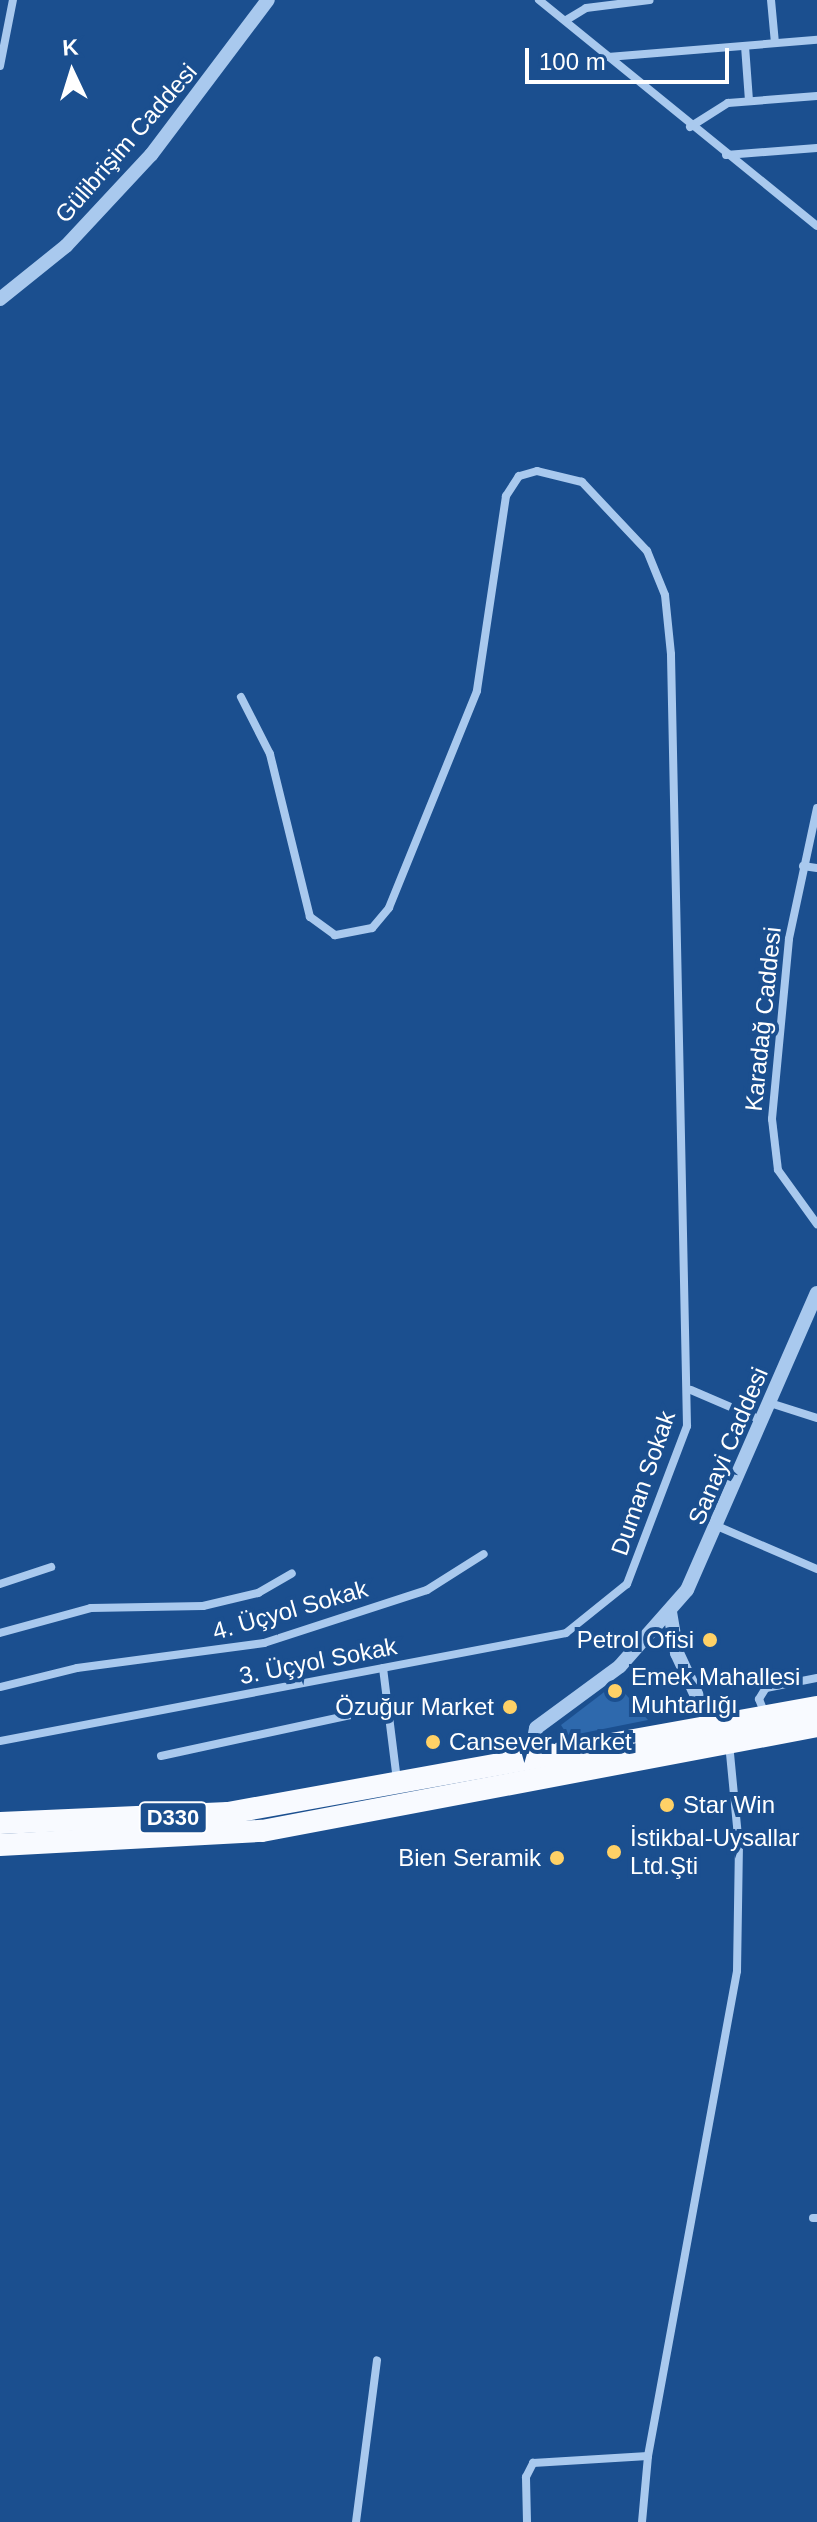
<!DOCTYPE html>
<meta charset="utf-8">
<style>
body{margin:0}
#map{position:relative;width:817px;height:2522px;overflow:hidden;background:#1b4f8f;font-family:Helvetica,sans-serif}
div>[style]{position:absolute}
[style*='--x']{left:calc(var(--x)*1px);top:calc(var(--y)*1px);width:calc(var(--w)*1px);rotate:calc(var(--a)*1deg)}
.green>*{inset:0;background:#2e69ad}
.minor>*{height:8px;margin:-4px;padding:0 4px;transform-origin:4px;border-radius:4px;background:#a9c9ee}
.tertiary>*{height:14px;margin:-7px;padding:0 7px;transform-origin:7px;border-radius:7px;background:#a9c9ee}
.trunk>*{height:22px;margin:-11px;padding:0 11px;transform-origin:11px;border-radius:11px;background:#f8faff}
.dots>*{width:22px;height:22px;translate:-50% -50%;box-sizing:border-box;border:4px solid #1b4f8f;border-radius:50%}
span{translate:-50% -50%;white-space:nowrap;text-align:center;line-height:1.15;-webkit-text-stroke:8px #1b4f8f;paint-order:stroke}
.shield-label span{padding:2px 6px;background:#1b4f8f;border:2px solid;border-radius:6px;-webkit-text-stroke-width:0}
.shield-label{font-size:22px;color:#fff;font-weight:700}
.street-label{font-size:24px;color:#fff}
.poi-label{font-size:24px;color:#fff}
.right{translate:-100% -50%;text-align:right}
.left{translate:0 -50%;text-align:left}
.north{position:absolute;left:32px;top:32px;width:80px;height:80px;-webkit-text-stroke:6px #1b4f8f;paint-order:stroke;rotate:356deg;font-size:22px;font-weight:700;line-height:32px;text-align:center;color:#fff}
.north::after{content:'';display:block;margin:auto;width:28px;height:36px;background:#fff;clip-path:polygon(50% 0,100% 100%,50% 72%,0 100%)}
.scale{position:absolute;left:525px;top:48px;width:204px;height:36px;box-sizing:border-box;border:4px solid #fff;border-top:0;padding-left:10px;font-size:24px;line-height:28px;white-space:nowrap;color:#fff;-webkit-text-stroke:6px #1b4f8f;paint-order:stroke}
</style>
<div id="map">
<div class="green">
<div style="clip-path:polygon(616px 1683px,648px 1720px,568px 1736px,561px 1725px)"></div>
</div>
<div class="minor">
<div style="--x:539;--y:0;--w:358;--a:39.1"></div>
<div style="--x:771;--y:0;--w:43;--a:84.7"></div>
<div style="--x:568;--y:19;--w:21;--a:-31"></div>
<div style="--x:586;--y:8;--w:64;--a:-7.1"></div>
<div style="--x:745;--y:46;--w:55;--a:85.8"></div>
<div style="--x:608;--y:57;--w:210;--a:-4.7"></div>
<div style="--x:0;--y:66;--w:67;--a:-78.9"></div>
<div style="--x:690;--y:127;--w:45;--a:-32.3"></div>
<div style="--x:728;--y:103;--w:89;--a:-4.5"></div>
<div style="--x:726;--y:155;--w:91;--a:-4.4"></div>
<div style="--x:817;--y:808;--w:134;--a:102.1"></div>
<div style="--x:789;--y:939;--w:181;--a:95.4"></div>
<div style="--x:772;--y:1119;--w:51;--a:83.3"></div>
<div style="--x:778;--y:1170;--w:67;--a:54.2"></div>
<div style="--x:803;--y:866;--w:14;--a:8"></div>
<div style="--x:691;--y:1390;--w:78;--a:23.3"></div>
<div style="--x:770;--y:1403;--w:49;--a:17.7"></div>
<div style="--x:717;--y:1526;--w:109;--a:23.3"></div>
<div style="--x:0;--y:1584;--w:54;--a:-18.4"></div>
<div style="--x:0;--y:1633;--w:94;--a:-15.4"></div>
<div style="--x:91;--y:1608;--w:112;--a:-1"></div>
<div style="--x:203;--y:1606;--w:57;--a:-13.3"></div>
<div style="--x:258;--y:1593;--w:39;--a:-30"></div>
<div style="--x:383;--y:1668;--w:114;--a:82.9"></div>
<div style="--x:0;--y:1687;--w:79;--a:-13.9"></div>
<div style="--x:77;--y:1668;--w:189;--a:-7.6"></div>
<div style="--x:264;--y:1643;--w:171;--a:-18"></div>
<div style="--x:427;--y:1590;--w:67;--a:-32.3"></div>
<div style="--x:765;--y:1714;--w:16;--a:-112"></div>
<div style="--x:759;--y:1699;--w:13;--a:-58"></div>
<div style="--x:766;--y:1688;--w:52;--a:-11.1"></div>
<div style="--x:0;--y:1741;--w:576;--a:-10.8"></div>
<div style="--x:566;--y:1633;--w:78;--a:-38.8"></div>
<div style="--x:627;--y:1584;--w:169;--a:-69.2"></div>
<div style="--x:687;--y:1426;--w:772;--a:-91.19"></div>
<div style="--x:671;--y:654;--w:59;--a:-95.8"></div>
<div style="--x:665;--y:595;--w:48;--a:-112.2"></div>
<div style="--x:647;--y:551;--w:95;--a:-133.3"></div>
<div style="--x:582;--y:482;--w:46;--a:-166.3"></div>
<div style="--x:537;--y:471;--w:19;--a:164"></div>
<div style="--x:519;--y:476;--w:24;--a:123"></div>
<div style="--x:506;--y:496;--w:197;--a:98.5"></div>
<div style="--x:477;--y:691;--w:234;--a:112.1"></div>
<div style="--x:389;--y:908;--w:26;--a:130"></div>
<div style="--x:372;--y:928;--w:38;--a:169"></div>
<div style="--x:335;--y:935;--w:31;--a:-144"></div>
<div style="--x:310;--y:917;--w:168;--a:-103.8"></div>
<div style="--x:270;--y:754;--w:64;--a:-117"></div>
<div style="--x:161;--y:1756;--w:232;--a:-12.2"></div>
<div style="--x:813;--y:2218;--w:4;--a:0"></div>
<div style="--x:356;--y:2522;--w:163;--a:-82.6"></div>
<div style="--x:527;--y:2522;--w:45;--a:-91.3"></div>
<div style="--x:526;--y:2477;--w:16;--a:-63"></div>
<div style="--x:533;--y:2463;--w:115;--a:-3.5"></div>
<div style="--x:642;--y:2522;--w:66;--a:-84.8"></div>
<div style="--x:648;--y:2456;--w:493;--a:-79.6"></div>
<div style="--x:737;--y:1971;--w:124;--a:-89.1"></div>
<div style="--x:739;--y:1847;--w:103;--a:-95.5"></div>
</div>
<div class="tertiary">
<div style="--x:0;--y:299;--w:85;--a:-38.8"></div>
<div style="--x:66;--y:246;--w:125;--a:-47"></div>
<div style="--x:151;--y:155;--w:194;--a:-53"></div>
<div style="--x:670;--y:1612;--w:42;--a:80.3"></div>
<div style="--x:677;--y:1653;--w:81;--a:65"></div>
<div style="--x:531;--y:1754;--w:26;--a:-79"></div>
<div style="--x:536;--y:1728;--w:104;--a:-36.4"></div>
<div style="--x:620;--y:1666;--w:101;--a:-48.6"></div>
<div style="--x:687;--y:1590;--w:324;--a:-66.4"></div>
</div>
<div class="trunk">
<div style="--x:0;--y:1823;--w:228;--a:-2.5"></div>
<div style="--x:228;--y:1813;--w:598;--a:-10.2"></div>
<div style="--x:0;--y:1845;--w:262;--a:-3.1"></div>
<div style="--x:262;--y:1831;--w:565;--a:-10.71"></div>
</div>
<div class="dots">
<div style="left:710px;top:1640px;background:#ffd166"></div>
<div style="left:615px;top:1691px;background:#ffd166"></div>
<div style="left:510px;top:1707px;background:#ffd166"></div>
<div style="left:433px;top:1742px;background:#ffd166"></div>
<div style="left:667px;top:1805px;background:#ffd166"></div>
<div style="left:614px;top:1852px;background:#ffd166"></div>
<div style="left:557px;top:1858px;background:#ffd166"></div>
</div>
<div class="shield-label">
<span style="left:173px;top:1818px">D330</span>
</div>
<div class="street-label">
<span style="left:126px;top:143px;rotate:-49deg">Gülibrişim Caddesi</span>
<span style="left:763px;top:1019px;rotate:-84deg">Karadağ Caddesi</span>
<span style="left:728px;top:1446px;rotate:-67deg">Sanayi Caddesi</span>
<span style="left:643px;top:1483px;rotate:-71deg">Duman Sokak</span>
<span style="left:290px;top:1610px;rotate:-16deg">4. Üçyol Sokak</span>
<span style="left:318px;top:1661px;rotate:-11deg">3. Üçyol Sokak</span>
</div>
<div class="poi-label">
<span class="right" style="left:694px;top:1640px">Petrol Ofisi</span>
<span class="left" style="left:631px;top:1691px">Emek Mahallesi<br>Muhtarlığı</span>
<span class="right" style="left:494px;top:1707px">Özuğur Market</span>
<span class="left" style="left:449px;top:1742px">Cansever Market</span>
<span class="left" style="left:683px;top:1805px">Star Win</span>
<span class="left" style="left:630px;top:1852px">İstikbal-Uysallar<br>Ltd.Şti</span>
<span class="right" style="left:541px;top:1858px">Bien Seramik</span>
</div>
<div class="north">K</div>
<div class="scale">100 m</div>
</div>
